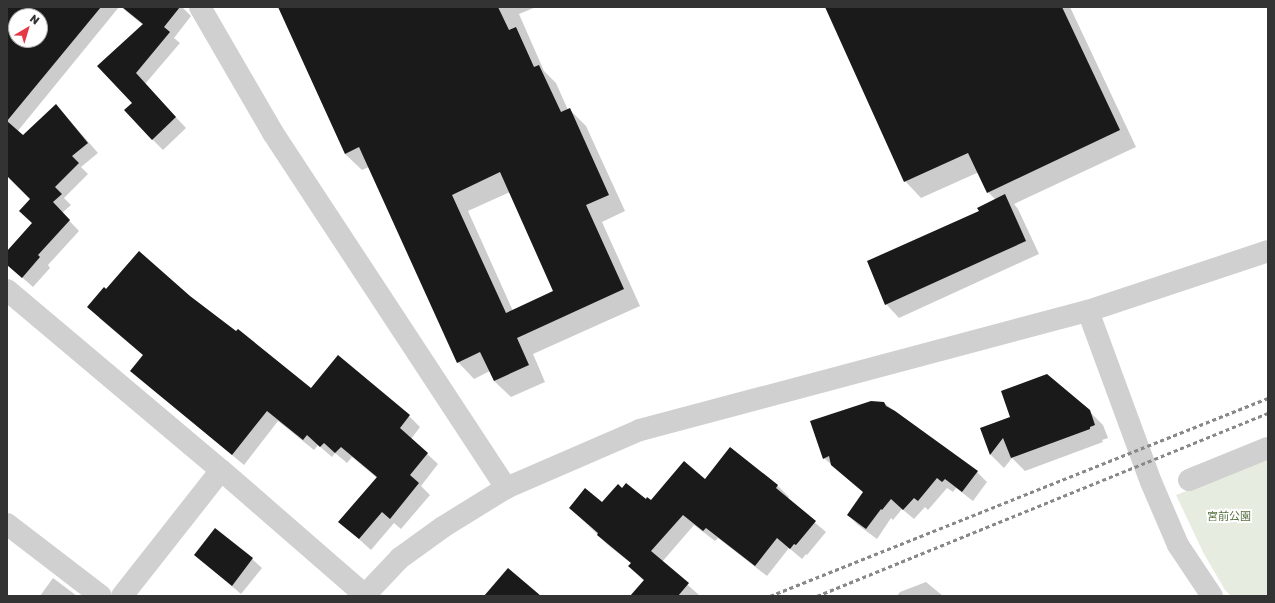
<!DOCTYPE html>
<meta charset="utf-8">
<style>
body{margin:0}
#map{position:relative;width:1275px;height:603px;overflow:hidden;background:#fff;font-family:"Golos Text","Noto Sans JP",sans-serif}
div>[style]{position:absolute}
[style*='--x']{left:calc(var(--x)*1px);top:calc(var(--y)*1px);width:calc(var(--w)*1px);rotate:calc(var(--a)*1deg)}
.green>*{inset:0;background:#e6ecdf}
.shadow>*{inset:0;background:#0003}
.building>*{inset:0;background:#1a1a1a}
.minor>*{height:22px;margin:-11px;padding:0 11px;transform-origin:11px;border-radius:11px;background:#d0d0d0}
.tertiary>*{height:22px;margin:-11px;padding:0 11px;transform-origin:11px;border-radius:11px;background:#d0d0d0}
.rail>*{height:3px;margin-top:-1.5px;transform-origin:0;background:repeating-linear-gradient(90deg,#888 0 4px,transparent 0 7px)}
span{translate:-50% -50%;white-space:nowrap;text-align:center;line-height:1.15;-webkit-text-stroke:4px #fff;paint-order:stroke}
.park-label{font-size:11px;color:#56703f}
.frame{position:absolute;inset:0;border:8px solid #333;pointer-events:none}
.north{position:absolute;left:8px;top:8px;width:40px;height:40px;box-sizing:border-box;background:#fff;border:1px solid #adadad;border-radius:50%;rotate:38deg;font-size:11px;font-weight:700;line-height:16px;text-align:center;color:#333}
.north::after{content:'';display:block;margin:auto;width:14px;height:18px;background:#e63946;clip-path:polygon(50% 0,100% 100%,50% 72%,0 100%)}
</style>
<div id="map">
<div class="green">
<div style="clip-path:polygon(1268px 459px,1268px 596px,1231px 596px,1225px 590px,1204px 554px,1176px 495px)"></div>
</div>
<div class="shadow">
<div style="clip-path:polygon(evenodd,7px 7px,119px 7px,17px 132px,23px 137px,56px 105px,98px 153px,81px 167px,88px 174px,64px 198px,71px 205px,62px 213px,79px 231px,48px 265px,50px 268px,33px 287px,7px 264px,7px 253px,33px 223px,31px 199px,7px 175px,7px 7px,16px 16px,40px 16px,40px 40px,16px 40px,16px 16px)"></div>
<div style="clip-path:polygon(121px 7px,182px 7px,191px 16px,174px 38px,180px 43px,145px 84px,186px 128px,163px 150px,152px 139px,133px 103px,99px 66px,143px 25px)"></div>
<div style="clip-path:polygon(evenodd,279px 7px,536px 7px,519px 14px,544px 71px,556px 83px,568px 110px,570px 110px,586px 126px,625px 211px,602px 222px,640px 306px,533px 354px,545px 382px,511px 397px,494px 381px,490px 371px,474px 379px,458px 362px,369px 167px,362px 170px,345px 154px,279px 7px,510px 192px,555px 292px,513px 311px,468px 211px,510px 192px)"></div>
<div style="clip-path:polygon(826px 7px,1070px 7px,1136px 147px,1014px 204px,1018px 209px,1039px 254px,899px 318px,886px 304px,980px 212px,996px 200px,988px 192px,979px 172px,921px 198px,905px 181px)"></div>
<div style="clip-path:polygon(107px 291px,189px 296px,311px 390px,409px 416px,420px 427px,411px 439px,438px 464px,421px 486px,430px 495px,401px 529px,394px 523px,371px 550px,340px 522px,377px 478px,352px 457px,347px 463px,335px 453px,332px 457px,318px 445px,314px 450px,278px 421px,244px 465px,131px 371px,143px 355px,99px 318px)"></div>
<div style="clip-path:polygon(884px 403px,977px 472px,987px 482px,973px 501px,956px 488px,953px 492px,947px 488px,928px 510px,925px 507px,914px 519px,902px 509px,893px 520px,891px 518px,877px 539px,858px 525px,848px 515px,864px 493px,824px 458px)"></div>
<div style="clip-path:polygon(1089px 411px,1103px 425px,1108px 438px,1102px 440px,1103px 442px,1025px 471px,1012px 458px,1004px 468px,991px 455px,982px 428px)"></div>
<div style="clip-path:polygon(730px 448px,778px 486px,789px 497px,787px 499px,826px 532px,807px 555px,806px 554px,802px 559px,789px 548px,767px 576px,718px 538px,715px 541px,694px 525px,662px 562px,699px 595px,644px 596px,644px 581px,629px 566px,632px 564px,609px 546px,570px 507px,602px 504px,622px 489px,651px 502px,705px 480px)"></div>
<div style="clip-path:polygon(195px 555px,252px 559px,262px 568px,241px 594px)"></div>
<div style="clip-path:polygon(53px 578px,77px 596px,40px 596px)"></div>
<div style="clip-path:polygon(926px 582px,943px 596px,897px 596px,900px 592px)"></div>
</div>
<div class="building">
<div style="clip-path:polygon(evenodd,7px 7px,101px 7px,7px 121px,23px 135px,56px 104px,88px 143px,72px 156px,79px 163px,55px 187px,62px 194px,53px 202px,70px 220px,38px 255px,40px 257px,22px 278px,7px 265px,7px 251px,32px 223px,19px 211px,30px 199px,7px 176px,7px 7px,16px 16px,40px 16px,40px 40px,16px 40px,16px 16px)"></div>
<div style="clip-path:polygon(122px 7px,180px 7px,164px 27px,170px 32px,136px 73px,176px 117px,152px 140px,124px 110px,132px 103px,97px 66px,143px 24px)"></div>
<div style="clip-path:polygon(evenodd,278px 7px,498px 7px,509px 30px,516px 27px,534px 67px,539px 65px,561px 112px,570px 108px,609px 195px,586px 205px,624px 289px,517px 338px,529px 365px,494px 381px,480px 352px,457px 363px,359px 147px,345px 154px,278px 7px,500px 172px,553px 291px,506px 313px,452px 195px,500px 172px)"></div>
<div style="clip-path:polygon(825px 7px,1062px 7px,1120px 130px,987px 193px,968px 153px,904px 182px)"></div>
<div style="clip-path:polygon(1005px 194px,1026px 241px,885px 305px,867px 261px,979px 211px,977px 208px)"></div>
<div style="clip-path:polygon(139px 251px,190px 296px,236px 331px,238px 329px,311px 388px,338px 355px,410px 415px,400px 428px,428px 453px,410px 475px,419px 483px,390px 519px,382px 512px,359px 539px,338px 522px,377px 477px,341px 447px,335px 453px,324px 443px,320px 447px,307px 435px,303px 440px,267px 411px,232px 455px,130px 371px,143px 355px,87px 307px,104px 287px,106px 289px)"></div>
<div style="clip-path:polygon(1047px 374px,1090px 410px,1095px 425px,1090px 427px,1090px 429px,1011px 458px,1003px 438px,990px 455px,980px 428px,1010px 417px,1001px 391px)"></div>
<div style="clip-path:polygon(871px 401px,884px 402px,886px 406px,895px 411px,978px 471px,962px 492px,945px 479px,942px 482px,937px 478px,918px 501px,914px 498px,903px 510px,891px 499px,882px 510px,881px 509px,866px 529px,847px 515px,863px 492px,831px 465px,829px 456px,823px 459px,810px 421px)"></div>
<div style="clip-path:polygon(730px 447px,778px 485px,776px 488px,816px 521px,796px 545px,794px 544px,790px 549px,777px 538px,755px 566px,706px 528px,703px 531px,683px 515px,651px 551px,689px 583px,678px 596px,630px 596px,644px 580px,628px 566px,631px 563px,597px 535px,598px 533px,569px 508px,585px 488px,602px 502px,618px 484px,622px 488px,626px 483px,646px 499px,647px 497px,651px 500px,684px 461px,705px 479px)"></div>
<div style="clip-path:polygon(215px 528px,253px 558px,232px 586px,194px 555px)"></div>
<div style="clip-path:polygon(508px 568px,541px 596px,484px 596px)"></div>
</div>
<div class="minor">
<div style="--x:200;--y:7;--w:146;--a:59.9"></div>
<div style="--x:273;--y:133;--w:425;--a:56.7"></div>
<div style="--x:7;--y:290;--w:280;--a:40.1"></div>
<div style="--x:221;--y:470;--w:191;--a:41"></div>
<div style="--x:1189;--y:480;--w:85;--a:-22.1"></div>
<div style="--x:7;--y:524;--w:118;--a:37.5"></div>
<div style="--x:122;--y:596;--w:160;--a:-51.8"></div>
</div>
<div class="tertiary">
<div style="--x:1088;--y:311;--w:182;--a:69.8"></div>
<div style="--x:1151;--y:482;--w:69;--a:66.8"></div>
<div style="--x:1178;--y:545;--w:61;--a:56.3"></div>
<div style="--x:364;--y:596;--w:52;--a:-46.5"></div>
<div style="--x:400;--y:558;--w:53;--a:-35.8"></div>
<div style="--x:443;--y:527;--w:74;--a:-31.8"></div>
<div style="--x:506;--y:488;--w:146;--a:-23.4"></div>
<div style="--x:640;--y:430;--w:464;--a:-14.9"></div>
<div style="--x:1088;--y:311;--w:190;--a:-18.4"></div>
</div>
<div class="rail">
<div style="--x:770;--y:596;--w:536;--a:-21.68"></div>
<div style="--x:817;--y:596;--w:487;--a:-22.1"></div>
</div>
<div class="park-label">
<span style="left:1229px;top:516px">宮前公園</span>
</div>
<div class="frame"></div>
<div class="north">N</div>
</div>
